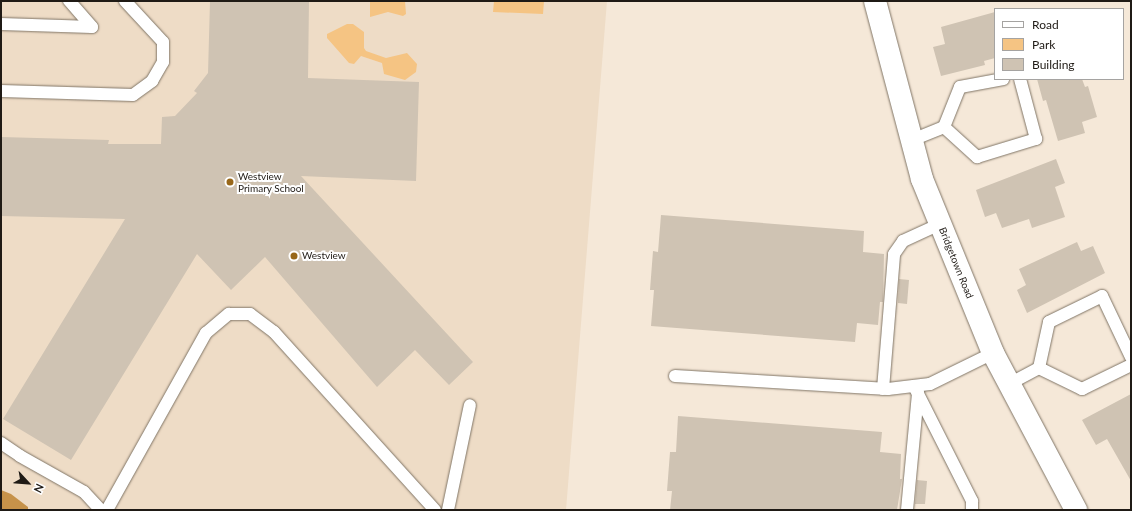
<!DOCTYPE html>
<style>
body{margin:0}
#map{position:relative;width:1132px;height:511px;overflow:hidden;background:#f5e8d8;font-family:Lato,sans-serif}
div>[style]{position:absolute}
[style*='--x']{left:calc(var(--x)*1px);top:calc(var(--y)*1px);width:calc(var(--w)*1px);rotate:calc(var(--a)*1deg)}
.built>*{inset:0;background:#eedcc6}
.green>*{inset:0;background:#f5c483}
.water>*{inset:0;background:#c6924a}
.building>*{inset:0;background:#cfc3b3}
.roads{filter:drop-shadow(0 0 1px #807566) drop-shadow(0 0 1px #807566)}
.lane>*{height:12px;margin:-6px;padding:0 6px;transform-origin:6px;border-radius:6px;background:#fff}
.street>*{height:22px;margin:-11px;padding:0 11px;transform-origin:11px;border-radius:11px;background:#fff}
.dots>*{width:11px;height:11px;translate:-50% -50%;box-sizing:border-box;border:2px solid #fff;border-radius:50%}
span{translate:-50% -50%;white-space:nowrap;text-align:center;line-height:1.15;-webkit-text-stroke:4px #fff;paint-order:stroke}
.poi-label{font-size:10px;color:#1f1a15}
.left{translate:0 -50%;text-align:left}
.street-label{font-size:10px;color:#1f1a15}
.frame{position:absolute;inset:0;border:2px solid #1f1a15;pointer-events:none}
.legend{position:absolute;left:994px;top:8px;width:130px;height:72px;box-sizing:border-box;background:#fff;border:1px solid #a5a3a1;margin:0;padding:5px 7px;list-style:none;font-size:12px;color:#1f1a15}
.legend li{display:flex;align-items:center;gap:8px;height:20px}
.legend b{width:20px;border:1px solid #a5a3a1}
.north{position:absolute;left:8px;top:463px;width:40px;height:40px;-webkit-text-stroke:3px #fff;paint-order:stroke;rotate:116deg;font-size:11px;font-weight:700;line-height:16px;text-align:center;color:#1f1a15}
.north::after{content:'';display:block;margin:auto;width:14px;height:18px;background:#1f1a15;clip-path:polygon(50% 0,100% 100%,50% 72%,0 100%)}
</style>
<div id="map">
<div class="built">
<div style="clip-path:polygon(1px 1px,607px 1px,566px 510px,1px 510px)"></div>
</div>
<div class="green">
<div style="clip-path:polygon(370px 1px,405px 1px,406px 14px,403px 16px,388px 12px,370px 17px)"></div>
<div style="clip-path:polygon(494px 1px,544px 1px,543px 14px,493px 12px)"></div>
<div style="clip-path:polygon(347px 24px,353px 24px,364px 32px,364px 48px,366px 51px,386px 58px,407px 53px,417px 64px,416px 72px,405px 80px,384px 74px,382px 63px,361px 56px,354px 64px,349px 63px,327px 38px,327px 34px)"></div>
</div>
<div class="water">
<div style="clip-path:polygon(1px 490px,11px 494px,28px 507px,28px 510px,1px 510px)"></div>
</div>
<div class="building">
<div style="clip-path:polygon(210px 1px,309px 1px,308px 78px,419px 82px,416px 181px,301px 176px,473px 362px,449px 385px,415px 350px,377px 387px,265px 257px,231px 290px,197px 254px,71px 460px,3px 419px,125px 219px,1px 216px,1px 137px,109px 140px,108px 144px,161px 144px,162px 117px,175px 116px,197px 93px,194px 91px,208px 73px)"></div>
<div style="clip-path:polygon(995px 12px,995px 58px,984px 61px,985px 65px,941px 76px,933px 47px,945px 44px,941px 27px)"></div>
<div style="clip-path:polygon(1037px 79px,1082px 79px,1085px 87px,1088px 86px,1097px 117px,1082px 122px,1085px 133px,1058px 141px,1046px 100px,1043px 101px)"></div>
<div style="clip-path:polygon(1056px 159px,1065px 183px,1055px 187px,1065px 217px,1032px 228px,1029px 219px,1002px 228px,996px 213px,985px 217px,976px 190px)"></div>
<div style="clip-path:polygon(661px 215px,864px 231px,863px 252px,884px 254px,883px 302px,880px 302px,878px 325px,857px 323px,855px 342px,651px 326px,654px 290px,650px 290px,653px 251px,658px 252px)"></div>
<div style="clip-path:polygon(1077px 242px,1081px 251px,1093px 246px,1105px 273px,1027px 313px,1017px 290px,1026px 285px,1019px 269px)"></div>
<div style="clip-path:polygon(899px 279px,909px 280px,907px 304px,898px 303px)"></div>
<div style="clip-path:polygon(1131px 394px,1131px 481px,1107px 439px,1096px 445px,1082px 420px)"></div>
<div style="clip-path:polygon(678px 416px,882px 432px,880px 452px,901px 454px,900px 479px,902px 479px,897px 510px,670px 510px,672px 491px,667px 491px,670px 452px,676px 452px)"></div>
<div style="clip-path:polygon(917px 480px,927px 481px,925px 504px,915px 504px)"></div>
</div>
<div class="roads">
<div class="lane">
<div style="--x:1;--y:24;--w:91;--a:1.9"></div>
<div style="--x:92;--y:27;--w:35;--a:-131"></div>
<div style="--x:1;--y:91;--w:132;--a:1.7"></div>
<div style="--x:133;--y:95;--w:24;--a:-36"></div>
<div style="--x:152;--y:81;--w:22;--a:-60"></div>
<div style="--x:163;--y:62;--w:20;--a:-90"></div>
<div style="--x:163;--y:42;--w:56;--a:-132.8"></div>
<div style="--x:944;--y:127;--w:45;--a:42.3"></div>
<div style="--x:977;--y:157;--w:62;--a:-17"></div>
<div style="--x:1036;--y:139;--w:62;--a:-104.9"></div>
<div style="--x:912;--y:140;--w:35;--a:-22"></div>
<div style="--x:944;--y:127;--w:43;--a:-68.2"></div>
<div style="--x:960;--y:87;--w:44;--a:-10.5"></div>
<div style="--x:1039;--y:368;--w:47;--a:-77.7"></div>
<div style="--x:1049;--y:322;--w:59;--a:-26.1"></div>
<div style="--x:1102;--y:296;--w:68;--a:64.6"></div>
<div style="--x:1039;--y:368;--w:48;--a:26"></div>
<div style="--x:1082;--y:389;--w:55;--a:-26.1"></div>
<div style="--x:675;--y:376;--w:213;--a:3.5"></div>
<div style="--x:888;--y:389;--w:42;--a:-6.8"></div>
<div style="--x:930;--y:384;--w:70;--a:-26.2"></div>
<div style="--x:1009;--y:384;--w:34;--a:-28"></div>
<div style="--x:914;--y:386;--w:129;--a:63.2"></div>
<div style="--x:972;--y:501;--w:9;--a:90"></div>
<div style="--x:883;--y:389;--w:135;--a:-85.3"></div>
<div style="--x:894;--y:254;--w:16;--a:-55"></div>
<div style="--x:903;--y:241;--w:41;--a:-24.7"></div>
<div style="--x:1;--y:443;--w:23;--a:34"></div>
<div style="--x:20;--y:456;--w:73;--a:29.4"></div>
<div style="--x:84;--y:492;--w:25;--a:47"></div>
<div style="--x:107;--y:510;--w:203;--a:-60.8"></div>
<div style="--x:206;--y:333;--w:30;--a:-40"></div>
<div style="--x:229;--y:314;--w:21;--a:0"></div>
<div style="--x:250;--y:314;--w:30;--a:37"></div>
<div style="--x:274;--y:332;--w:240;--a:47.9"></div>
<div style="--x:448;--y:510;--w:107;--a:-78.2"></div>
<div style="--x:907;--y:510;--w:118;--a:-84.6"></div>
</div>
<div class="street">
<div style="--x:875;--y:1;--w:184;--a:75.2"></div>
<div style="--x:922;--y:179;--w:188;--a:67.8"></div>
<div style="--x:993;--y:353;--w:178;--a:62.1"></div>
</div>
</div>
<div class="dots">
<div style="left:230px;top:182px;background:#986719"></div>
<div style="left:294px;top:256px;background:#986719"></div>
</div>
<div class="poi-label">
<span class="left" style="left:238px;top:182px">Westview<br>Primary School</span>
<span class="left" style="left:302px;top:256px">Westview</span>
</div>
<div class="street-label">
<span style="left:956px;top:263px;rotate:68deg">Bridgetown Road</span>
</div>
<div class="frame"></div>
<ul class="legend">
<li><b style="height:5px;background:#fff"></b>Road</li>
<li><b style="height:11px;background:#f5c483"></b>Park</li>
<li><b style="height:11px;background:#cfc3b3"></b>Building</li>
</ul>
<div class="north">N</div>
</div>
